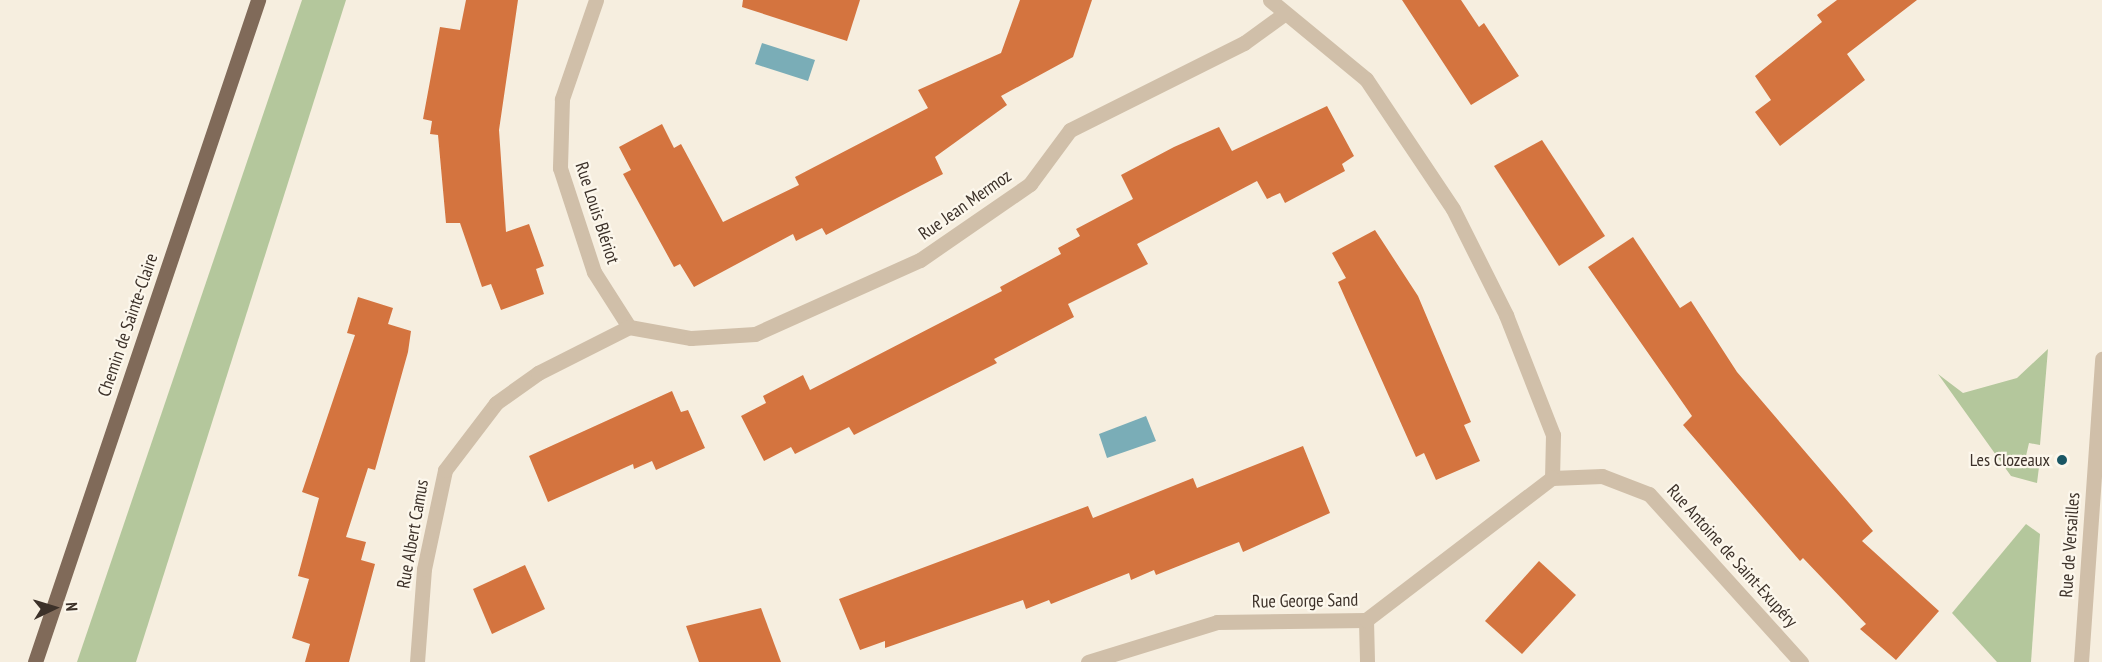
<!DOCTYPE html>
<meta charset="utf-8">
<style>
body{margin:0}
#map{position:relative;width:2102px;height:662px;overflow:hidden;background:#f6eedf;font-family:"PT Sans Narrow",sans-serif}
div>[style]{position:absolute}
[style*='--x']{left:calc(var(--x)*1px);top:calc(var(--y)*1px);width:calc(var(--w)*1px);rotate:calc(var(--a)*1deg)}
.green>*{inset:0;background:#b4c79c}
.water>*{inset:0;background:#7aadb7}
.building>*{inset:0;background:#d4743f}
.minor>*{height:15px;margin:-7.5px;padding:0 7.5px;transform-origin:7.5px;border-radius:7.5px;background:#d0bfa9}
.major>*{height:15px;margin:-7.5px;padding:0 7.5px;transform-origin:7.5px;border-radius:7.5px;background:#806a59}
.dots>*{width:16px;height:16px;translate:-50% -50%;box-sizing:border-box;border:3px solid #fcf7ec;border-radius:50%}
span{translate:-50% -50%;white-space:nowrap;text-align:center;line-height:1.15;-webkit-text-stroke:4.5px #fcf7ec;paint-order:stroke}
.street-label{font-size:18px;color:#3c3129}
.poi-label{font-size:18px;color:#3c3129}
.right{translate:-100% -50%;text-align:right}
.north{position:absolute;left:24px;top:578px;width:60px;height:60px;-webkit-text-stroke:4px #fcf7ec;paint-order:stroke;rotate:86deg;font-size:16px;font-weight:700;line-height:24px;text-align:center;color:#3c3129}
.north::after{content:'';display:block;margin:auto;width:21px;height:27px;background:#3c3129;clip-path:polygon(50% 0,100% 100%,50% 72%,0 100%)}
</style>
<div id="map">
<div class="green">
<div style="clip-path:polygon(302px 0,346px 0,136px 662px,77px 662px)"></div>
<div style="clip-path:polygon(2048px 349px,2040px 445px,2029px 443px,2026px 456px,2040px 459px,2037px 483px,2011px 476px,1938px 374px,1963px 393px,2017px 378px)"></div>
<div style="clip-path:polygon(2026px 524px,2040px 534px,2031px 662px,1997px 662px,1952px 613px)"></div>
</div>
<div class="water">
<div style="clip-path:polygon(762px 43px,815px 60px,808px 81px,755px 64px)"></div>
<div style="clip-path:polygon(1146px 416px,1156px 441px,1107px 458px,1099px 434px)"></div>
</div>
<div class="building">
<div style="clip-path:polygon(466px 0,518px 0,499px 130px,506px 232px,529px 224px,544px 266px,536px 269px,544px 294px,501px 310px,491px 284px,482px 287px,460px 223px,446px 223px,438px 135px,430px 134px,432px 121px,423px 119px,440px 27px,460px 30px)"></div>
<div style="clip-path:polygon(743px 0,860px 0,847px 41px,742px 7px)"></div>
<div style="clip-path:polygon(1020px 0,1092px 0,1073px 57px,1001px 96px,1007px 105px,935px 157px,943px 174px,826px 235px,822px 228px,796px 241px,793px 234px,694px 287px,680px 264px,674px 267px,623px 174px,631px 170px,619px 147px,662px 124px,674px 148px,681px 144px,723px 222px,799px 185px,795px 177px,928px 108px,918px 90px,1001px 53px)"></div>
<div style="clip-path:polygon(1402px 0,1461px 0,1479px 27px,1484px 23px,1519px 76px,1471px 105px)"></div>
<div style="clip-path:polygon(1837px 0,1917px 0,1847px 54px,1865px 80px,1780px 146px,1755px 112px,1771px 100px,1755px 76px,1822px 22px,1817px 15px)"></div>
<div style="clip-path:polygon(1327px 106px,1354px 156px,1342px 164px,1345px 171px,1285px 203px,1280px 193px,1267px 199px,1257px 181px,1137px 244px,1148px 264px,1068px 304px,1074px 317px,994px 359px,997px 363px,854px 435px,849px 427px,795px 454px,791px 447px,764px 461px,741px 416px,766px 403px,763px 396px,803px 375px,810px 390px,1002px 291px,1000px 287px,1061px 254px,1058px 248px,1080px 236px,1076px 229px,1133px 199px,1121px 175px,1174px 147px,1219px 127px,1232px 151px)"></div>
<div style="clip-path:polygon(1542px 140px,1605px 236px,1559px 266px,1494px 166px)"></div>
<div style="clip-path:polygon(1375px 230px,1418px 296px,1471px 422px,1464px 425px,1480px 461px,1436px 480px,1424px 453px,1416px 457px,1338px 282px,1346px 278px,1332px 253px)"></div>
<div style="clip-path:polygon(1633px 237px,1680px 308px,1691px 301px,1737px 372px,1873px 531px,1862px 541px,1939px 611px,1896px 660px,1860px 629px,1866px 624px,1803px 558px,1800px 561px,1683px 425px,1692px 416px,1588px 267px)"></div>
<div style="clip-path:polygon(358px 297px,393px 308px,388px 324px,411px 331px,408px 352px,375px 470px,368px 468px,346px 537px,366px 542px,361px 560px,375px 564px,349px 662px,305px 662px,310px 644px,292px 638px,309px 579px,298px 576px,319px 498px,302px 492px,355px 335px,347px 333px)"></div>
<div style="clip-path:polygon(672px 391px,681px 412px,688px 410px,705px 448px,656px 470px,652px 461px,634px 469px,633px 464px,548px 502px,529px 456px)"></div>
<div style="clip-path:polygon(1303px 446px,1330px 513px,1243px 552px,1239px 542px,1156px 575px,1154px 570px,1131px 580px,1129px 573px,1051px 604px,1049px 600px,1026px 609px,1023px 600px,885px 648px,885px 641px,860px 650px,839px 599px,1088px 506px,1093px 518px,1193px 478px,1197px 488px)"></div>
<div style="clip-path:polygon(1539px 561px,1576px 595px,1522px 654px,1485px 621px)"></div>
<div style="clip-path:polygon(525px 565px,545px 609px,492px 634px,473px 589px)"></div>
<div style="clip-path:polygon(761px 608px,781px 662px,699px 662px,686px 626px)"></div>
</div>
<div class="minor">
<div style="--x:596;--y:0;--w:105;--a:109"></div>
<div style="--x:562;--y:99;--w:69;--a:91.7"></div>
<div style="--x:560;--y:168;--w:109;--a:71.9"></div>
<div style="--x:594;--y:272;--w:65;--a:57.5"></div>
<div style="--x:1270;--y:0;--w:124;--a:39.5"></div>
<div style="--x:1366;--y:79;--w:156;--a:56.2"></div>
<div style="--x:1453;--y:209;--w:119;--a:63.4"></div>
<div style="--x:1506;--y:315;--w:129;--a:68.6"></div>
<div style="--x:1553;--y:435;--w:43;--a:91.3"></div>
<div style="--x:1552;--y:478;--w:50;--a:-2.3"></div>
<div style="--x:1602;--y:476;--w:50;--a:21"></div>
<div style="--x:1649;--y:494;--w:227;--a:47.9"></div>
<div style="--x:629;--y:327;--w:63;--a:10.1"></div>
<div style="--x:691;--y:338;--w:64;--a:-3.6"></div>
<div style="--x:755;--y:334;--w:181;--a:-24.2"></div>
<div style="--x:920;--y:260;--w:134;--a:-34.6"></div>
<div style="--x:1030;--y:184;--w:67;--a:-53.5"></div>
<div style="--x:1070;--y:130;--w:195;--a:-26.6"></div>
<div style="--x:1244;--y:43;--w:49;--a:-35.9"></div>
<div style="--x:1366;--y:620;--w:42;--a:88.6"></div>
<div style="--x:417;--y:662;--w:93;--a:-85.7"></div>
<div style="--x:424;--y:569;--w:101;--a:-78"></div>
<div style="--x:445;--y:470;--w:84;--a:-52.7"></div>
<div style="--x:496;--y:403;--w:52;--a:-35.5"></div>
<div style="--x:538;--y:373;--w:102;--a:-26.8"></div>
<div style="--x:1088;--y:662;--w:135;--a:-17.2"></div>
<div style="--x:1217;--y:622;--w:149;--a:-0.8"></div>
<div style="--x:1366;--y:620;--w:234;--a:-37.4"></div>
<div style="--x:2081;--y:662;--w:304;--a:-86"></div>
</div>
<div class="major">
<div style="--x:35;--y:662;--w:699;--a:-71.38"></div>
</div>
<div class="dots">
<div style="left:2062px;top:460px;background:#195664"></div>
</div>
<div class="street-label">
<span style="left:965px;top:205px;rotate:-35deg">Rue Jean Mermoz</span>
<span style="left:597px;top:213px;rotate:72deg">Rue Louis Blériot</span>
<span style="left:128px;top:325px;rotate:-71deg">Chemin de Sainte-Claire</span>
<span style="left:413px;top:534px;rotate:-80deg">Rue Albert Camus</span>
<span style="left:2070px;top:545px;rotate:-86deg">Rue de Versailles</span>
<span style="left:1732px;top:556px;rotate:48deg">Rue Antoine de Saint-Exupéry</span>
<span style="left:1305px;top:601px;rotate:-1deg">Rue George Sand</span>
</div>
<div class="poi-label">
<span class="right" style="left:2050px;top:460px">Les Clozeaux</span>
</div>
<div class="north">N</div>
</div>
